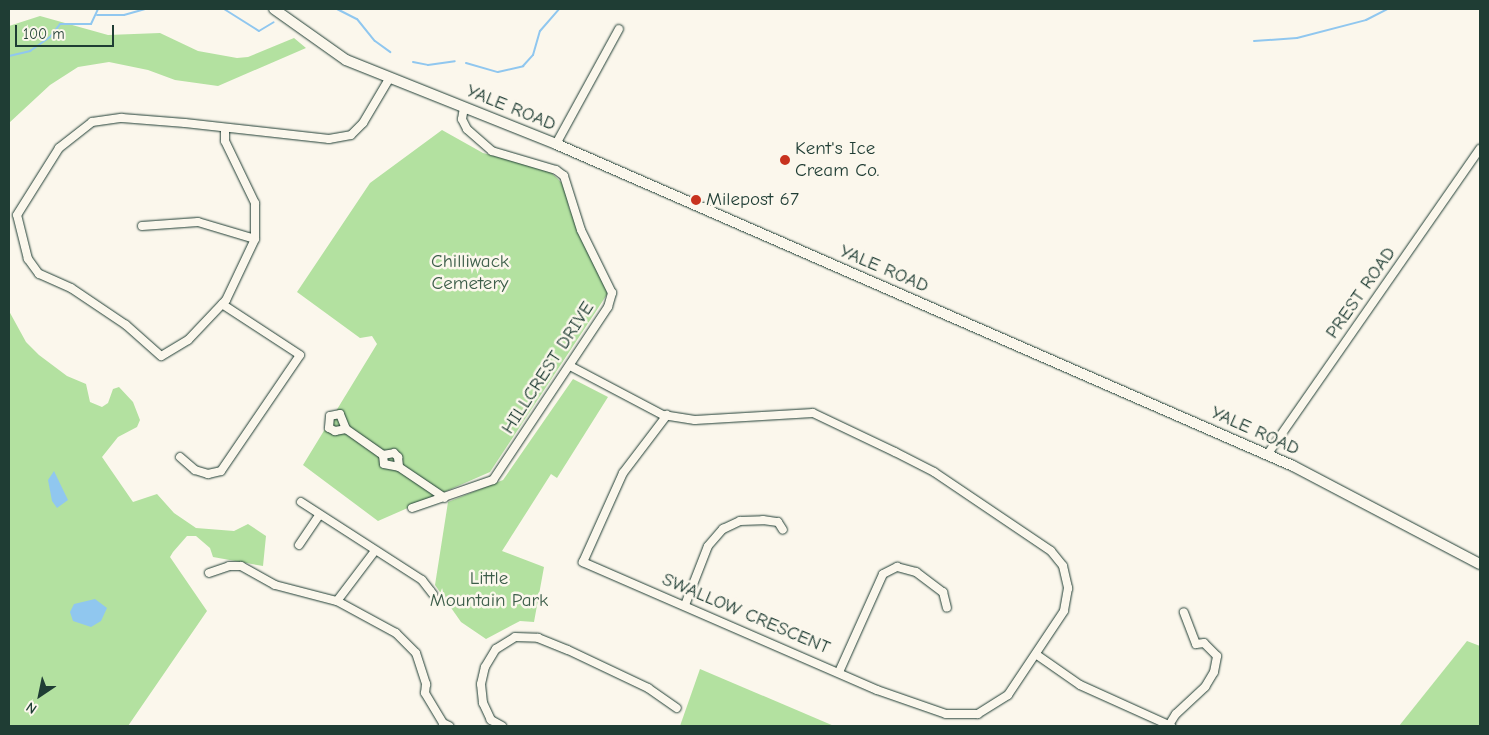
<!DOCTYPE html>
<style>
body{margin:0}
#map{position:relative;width:1489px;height:735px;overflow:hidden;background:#fbf7ec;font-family:"Comic Neue",sans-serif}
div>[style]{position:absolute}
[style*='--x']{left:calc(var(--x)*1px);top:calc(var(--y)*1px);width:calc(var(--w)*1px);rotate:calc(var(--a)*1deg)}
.green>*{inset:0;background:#b3e1a0}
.water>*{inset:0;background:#90c7ef}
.stream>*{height:2px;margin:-1px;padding:0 1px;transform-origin:1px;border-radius:1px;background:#90c7ef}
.roads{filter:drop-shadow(0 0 1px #1f3d34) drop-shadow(0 0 1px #1f3d34)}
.minor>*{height:8px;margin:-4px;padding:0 4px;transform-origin:4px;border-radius:4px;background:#fbf7ec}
.major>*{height:10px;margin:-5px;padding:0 5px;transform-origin:5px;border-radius:5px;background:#fbf7ec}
.dots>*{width:14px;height:14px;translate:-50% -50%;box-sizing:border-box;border:2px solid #fbf7ec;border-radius:50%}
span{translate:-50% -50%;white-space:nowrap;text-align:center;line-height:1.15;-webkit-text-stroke:5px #fbf7ec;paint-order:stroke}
.street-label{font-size:19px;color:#1f3d34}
.poi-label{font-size:19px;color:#1f3d34}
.left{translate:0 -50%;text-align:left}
.park-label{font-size:19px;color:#3d5e4a}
.frame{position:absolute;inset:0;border:10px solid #1f3d34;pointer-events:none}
.north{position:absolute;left:15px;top:670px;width:50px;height:50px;-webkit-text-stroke:4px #fbf7ec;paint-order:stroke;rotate:214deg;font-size:14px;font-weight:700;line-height:20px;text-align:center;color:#1f3d34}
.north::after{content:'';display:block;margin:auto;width:18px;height:22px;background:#1f3d34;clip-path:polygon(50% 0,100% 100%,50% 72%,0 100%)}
.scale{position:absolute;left:15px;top:25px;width:99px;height:22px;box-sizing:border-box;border:2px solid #1f3d34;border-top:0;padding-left:6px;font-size:15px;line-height:18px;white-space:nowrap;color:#1f3d34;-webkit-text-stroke:4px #fbf7ec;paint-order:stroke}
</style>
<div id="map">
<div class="green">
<div style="clip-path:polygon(40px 16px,108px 35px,160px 33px,198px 51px,237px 58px,248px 57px,294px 38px,306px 48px,218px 86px,175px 80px,148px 70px,109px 62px,78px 67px,50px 85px,9px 123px,9px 26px)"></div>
<div style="clip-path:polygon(442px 130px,483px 153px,548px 170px,557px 178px,566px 187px,569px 208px,608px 293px,490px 472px,378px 521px,303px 465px,377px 344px,372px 336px,360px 338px,297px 292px,370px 183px)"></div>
<div style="clip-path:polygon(9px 311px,26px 342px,39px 355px,67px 376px,86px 384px,90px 402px,102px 407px,108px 403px,113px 389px,119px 387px,133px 402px,140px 420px,137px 427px,118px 437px,102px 457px,133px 502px,157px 494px,174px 513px,196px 528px,234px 531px,248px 524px,266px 536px,263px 566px,213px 557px,210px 548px,196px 536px,187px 536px,173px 552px,170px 557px,207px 611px,128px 726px,9px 726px)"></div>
<div style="clip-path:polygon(573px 379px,608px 397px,557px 478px,551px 474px,502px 551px,544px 567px,534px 622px,520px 621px,486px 639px,461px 622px,435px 585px,448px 502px,503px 480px)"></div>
<div style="clip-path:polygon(1467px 641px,1480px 646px,1480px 726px,1399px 726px)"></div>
<div style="clip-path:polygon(700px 669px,834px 726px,680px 726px)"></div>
</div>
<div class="water">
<div style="clip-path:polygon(54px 471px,68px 500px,57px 508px,52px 501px,48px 480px)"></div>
<div style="clip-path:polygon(95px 599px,107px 608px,101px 621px,91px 627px,73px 621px,70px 612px,74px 604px)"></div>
</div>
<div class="stream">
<div style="--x:224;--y:9;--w:41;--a:32.2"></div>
<div style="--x:259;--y:31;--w:17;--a:-31"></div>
<div style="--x:337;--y:9;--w:22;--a:27"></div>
<div style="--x:357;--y:19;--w:28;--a:51"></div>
<div style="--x:375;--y:41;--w:19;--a:36"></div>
<div style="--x:97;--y:15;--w:27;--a:0"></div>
<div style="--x:124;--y:15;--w:22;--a:-16"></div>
<div style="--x:1254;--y:41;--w:43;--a:-4"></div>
<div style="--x:1297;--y:38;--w:71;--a:-14.6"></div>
<div style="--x:1366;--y:20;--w:25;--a:-27"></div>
<div style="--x:9;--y:56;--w:22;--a:-13"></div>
<div style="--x:30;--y:51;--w:24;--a:-35"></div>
<div style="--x:50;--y:37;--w:16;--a:-52"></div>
<div style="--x:60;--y:24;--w:31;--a:0"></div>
<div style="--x:91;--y:24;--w:17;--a:-65"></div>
<div style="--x:413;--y:62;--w:15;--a:11"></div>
<div style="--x:428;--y:65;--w:27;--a:-8"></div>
<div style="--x:466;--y:63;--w:33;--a:16"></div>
<div style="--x:498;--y:72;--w:26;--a:-13"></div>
<div style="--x:523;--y:66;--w:15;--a:-48"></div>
<div style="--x:533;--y:55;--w:25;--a:-74"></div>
<div style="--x:540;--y:31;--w:29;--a:-49"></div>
</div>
<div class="roads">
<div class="minor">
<div style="--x:225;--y:128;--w:13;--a:90"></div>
<div style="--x:225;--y:141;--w:69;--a:64.2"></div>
<div style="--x:255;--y:203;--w:36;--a:90"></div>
<div style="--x:255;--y:239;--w:68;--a:115.4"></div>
<div style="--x:226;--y:300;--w:55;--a:133.5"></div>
<div style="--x:188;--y:340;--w:31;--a:149"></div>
<div style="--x:161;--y:356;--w:47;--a:-138.5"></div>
<div style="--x:126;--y:325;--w:66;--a:-146.1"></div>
<div style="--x:71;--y:288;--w:35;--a:-156"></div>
<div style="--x:39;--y:274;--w:19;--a:-126"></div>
<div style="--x:28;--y:259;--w:45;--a:-104"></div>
<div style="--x:17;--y:215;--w:79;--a:-57.9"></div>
<div style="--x:59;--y:148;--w:42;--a:-38.2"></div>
<div style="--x:92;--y:122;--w:30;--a:-8"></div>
<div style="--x:122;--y:118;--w:63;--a:4.5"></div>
<div style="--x:185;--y:123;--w:145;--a:6.3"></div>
<div style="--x:329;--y:139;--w:22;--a:-10"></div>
<div style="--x:351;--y:135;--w:17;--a:-45"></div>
<div style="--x:363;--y:123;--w:51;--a:-59.4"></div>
<div style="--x:556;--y:144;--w:131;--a:-61.3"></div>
<div style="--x:142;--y:226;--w:56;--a:-4.1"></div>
<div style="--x:198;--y:222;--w:59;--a:16.6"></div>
<div style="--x:570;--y:366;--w:105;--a:27.8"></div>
<div style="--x:663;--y:415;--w:32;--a:9"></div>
<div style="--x:695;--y:420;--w:118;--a:-3.4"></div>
<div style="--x:813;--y:413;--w:91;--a:25.4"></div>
<div style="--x:895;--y:452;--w:44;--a:27.1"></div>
<div style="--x:934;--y:472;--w:141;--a:34"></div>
<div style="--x:1051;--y:551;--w:19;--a:51"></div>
<div style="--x:1063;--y:566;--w:23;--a:77"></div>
<div style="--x:1068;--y:588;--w:23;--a:100"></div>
<div style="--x:1064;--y:611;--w:101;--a:123.7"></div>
<div style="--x:1008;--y:695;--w:36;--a:148"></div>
<div style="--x:978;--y:714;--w:32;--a:180"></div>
<div style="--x:946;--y:714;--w:73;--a:-160.8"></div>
<div style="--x:877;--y:690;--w:321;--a:-156.5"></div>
<div style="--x:583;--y:562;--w:98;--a:-65.8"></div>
<div style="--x:623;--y:473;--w:73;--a:-52.8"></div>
<div style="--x:346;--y:429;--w:16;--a:-112"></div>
<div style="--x:340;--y:414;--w:10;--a:169"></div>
<div style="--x:330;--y:416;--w:12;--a:95"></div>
<div style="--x:329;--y:428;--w:7;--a:27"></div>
<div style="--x:335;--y:431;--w:11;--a:-10"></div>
<div style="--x:346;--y:429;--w:45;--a:35.1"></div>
<div style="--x:383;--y:455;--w:9;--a:84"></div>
<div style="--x:384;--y:464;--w:15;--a:11"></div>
<div style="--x:399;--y:467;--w:55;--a:34"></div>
<div style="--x:383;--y:455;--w:11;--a:-10"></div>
<div style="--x:394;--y:453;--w:6;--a:45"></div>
<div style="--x:398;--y:457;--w:10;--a:84"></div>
<div style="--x:1267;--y:455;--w:373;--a:-55.2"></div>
<div style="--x:180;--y:457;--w:20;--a:41"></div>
<div style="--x:195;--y:470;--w:14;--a:17"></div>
<div style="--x:208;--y:474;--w:13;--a:-13"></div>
<div style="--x:221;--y:471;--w:140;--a:-55.7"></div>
<div style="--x:300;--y:355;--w:93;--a:-146.8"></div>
<div style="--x:301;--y:502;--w:144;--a:32.8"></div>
<div style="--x:422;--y:580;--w:18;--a:52"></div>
<div style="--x:412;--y:508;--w:86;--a:-19.1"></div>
<div style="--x:493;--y:480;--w:208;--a:-56.4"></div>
<div style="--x:608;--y:307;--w:15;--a:-74"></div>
<div style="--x:612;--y:293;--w:70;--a:-116.2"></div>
<div style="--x:581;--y:230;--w:57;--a:-107.5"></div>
<div style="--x:564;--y:176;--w:10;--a:-143"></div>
<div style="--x:556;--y:170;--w:67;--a:-163.5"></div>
<div style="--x:492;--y:151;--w:33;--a:-139"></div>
<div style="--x:467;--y:129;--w:11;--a:-117"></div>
<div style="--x:462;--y:119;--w:11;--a:-80"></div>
<div style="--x:299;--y:545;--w:36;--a:-56"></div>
<div style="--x:209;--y:573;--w:21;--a:-19"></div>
<div style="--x:229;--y:566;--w:12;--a:0"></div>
<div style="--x:241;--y:566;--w:39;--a:29"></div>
<div style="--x:275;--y:585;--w:64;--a:14.5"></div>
<div style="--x:337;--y:601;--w:67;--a:28.5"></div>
<div style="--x:396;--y:633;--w:28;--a:45"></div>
<div style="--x:416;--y:653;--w:33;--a:72"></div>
<div style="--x:426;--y:684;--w:9;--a:96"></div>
<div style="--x:425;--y:693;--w:35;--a:59"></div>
<div style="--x:443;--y:723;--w:7;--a:27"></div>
<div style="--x:337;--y:601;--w:61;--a:-52.9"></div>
<div style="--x:685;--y:605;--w:63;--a:-68.7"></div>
<div style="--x:708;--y:546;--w:23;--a:-49"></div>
<div style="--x:723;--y:529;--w:19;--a:-25"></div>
<div style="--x:740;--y:521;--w:23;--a:-2"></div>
<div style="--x:763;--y:520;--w:15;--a:8"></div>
<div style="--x:778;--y:522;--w:9;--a:58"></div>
<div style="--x:1037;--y:655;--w:52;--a:34.9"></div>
<div style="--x:1080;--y:685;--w:100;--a:24.3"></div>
<div style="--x:839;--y:672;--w:107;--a:-65.8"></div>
<div style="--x:883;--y:574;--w:16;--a:-27"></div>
<div style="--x:897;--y:567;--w:20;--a:15"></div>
<div style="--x:916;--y:572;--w:34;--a:37"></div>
<div style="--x:943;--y:592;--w:16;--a:76"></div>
<div style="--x:1169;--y:725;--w:13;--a:-58"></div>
<div style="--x:1176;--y:714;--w:40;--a:-43"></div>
<div style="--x:1205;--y:687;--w:17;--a:-59"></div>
<div style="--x:1214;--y:672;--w:16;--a:-79"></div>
<div style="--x:1217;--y:656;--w:18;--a:-135"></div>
<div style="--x:1204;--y:643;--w:8;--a:173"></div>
<div style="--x:1196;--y:644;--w:34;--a:-111"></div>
<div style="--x:502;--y:726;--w:13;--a:-151"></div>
<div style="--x:491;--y:720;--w:19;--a:-115"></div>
<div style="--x:483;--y:703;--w:19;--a:-96"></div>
<div style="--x:481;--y:684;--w:17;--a:-77"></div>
<div style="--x:485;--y:667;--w:21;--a:-59"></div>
<div style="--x:496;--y:649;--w:22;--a:-32"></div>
<div style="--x:515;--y:637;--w:23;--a:2"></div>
<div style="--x:538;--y:638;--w:32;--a:22"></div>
<div style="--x:568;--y:650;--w:89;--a:25.4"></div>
<div style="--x:648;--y:688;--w:35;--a:35"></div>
</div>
<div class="major">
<div style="--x:274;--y:9;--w:88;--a:35.3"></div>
<div style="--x:346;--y:60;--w:226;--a:21.8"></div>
<div style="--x:556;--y:144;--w:804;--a:23.6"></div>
<div style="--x:1293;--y:466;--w:211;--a:27.7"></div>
</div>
</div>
<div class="dots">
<div style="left:785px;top:160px;background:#c8321e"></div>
<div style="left:696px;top:200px;background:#c8321e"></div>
</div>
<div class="street-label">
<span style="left:511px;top:108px;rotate:22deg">YALE ROAD</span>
<span style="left:884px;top:269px;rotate:23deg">YALE ROAD</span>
<span style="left:1361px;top:293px;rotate:-55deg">PREST ROAD</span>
<span style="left:548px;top:368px;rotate:-57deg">HILLCREST DRIVE</span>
<span style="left:1255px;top:431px;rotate:24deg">YALE ROAD</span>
<span style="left:746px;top:614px;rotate:23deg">SWALLOW CRESCENT</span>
</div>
<div class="poi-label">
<span class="left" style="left:795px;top:160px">Kent's Ice<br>Cream Co.</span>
<span class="left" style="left:706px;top:200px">Milepost 67</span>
</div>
<div class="park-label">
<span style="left:470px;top:273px">Chilliwack<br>Cemetery</span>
<span style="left:489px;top:590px">Little<br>Mountain Park</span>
</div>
<div class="frame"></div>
<div class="north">N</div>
<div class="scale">100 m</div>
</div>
